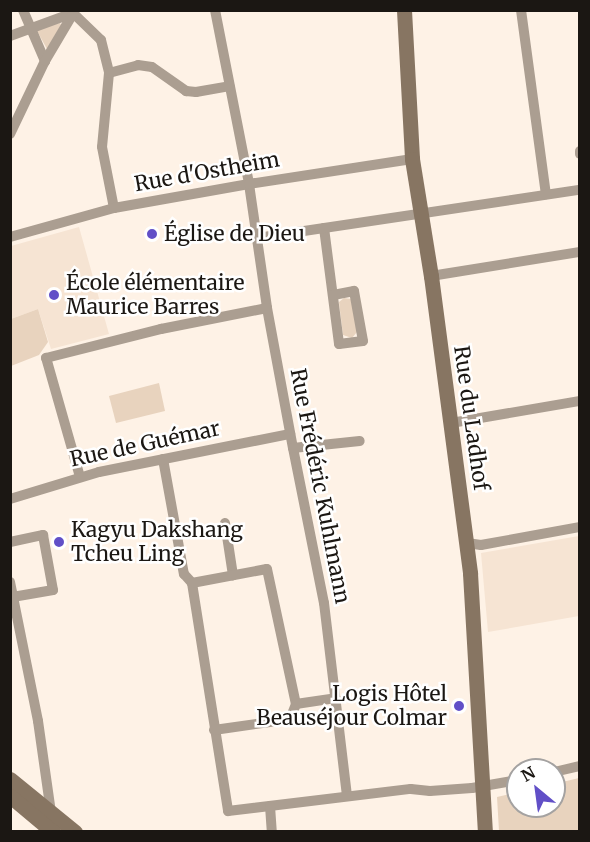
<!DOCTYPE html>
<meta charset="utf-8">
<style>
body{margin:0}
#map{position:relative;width:590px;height:842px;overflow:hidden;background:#fef2e6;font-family:Merriweather,serif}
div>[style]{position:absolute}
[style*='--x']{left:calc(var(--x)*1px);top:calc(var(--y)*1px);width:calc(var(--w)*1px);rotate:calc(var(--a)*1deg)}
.built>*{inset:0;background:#f6e4d3}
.green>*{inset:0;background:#e8d3be}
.street>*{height:10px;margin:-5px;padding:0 5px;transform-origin:5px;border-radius:5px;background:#ab9e91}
.secondary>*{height:15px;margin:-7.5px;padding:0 7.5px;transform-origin:7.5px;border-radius:7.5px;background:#877562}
.dots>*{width:16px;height:16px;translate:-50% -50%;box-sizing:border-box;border:3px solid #fff;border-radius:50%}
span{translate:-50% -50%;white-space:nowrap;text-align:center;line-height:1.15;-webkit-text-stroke:5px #fff;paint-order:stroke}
.street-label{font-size:21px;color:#1b1713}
.poi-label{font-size:21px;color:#1b1713}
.left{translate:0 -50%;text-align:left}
.right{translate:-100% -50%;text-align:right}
.frame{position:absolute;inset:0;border:12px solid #1b1713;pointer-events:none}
.north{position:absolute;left:506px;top:758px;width:60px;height:60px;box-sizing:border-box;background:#fff;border:2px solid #a4a2a1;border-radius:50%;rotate:331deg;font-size:16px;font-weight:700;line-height:24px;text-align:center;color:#1b1713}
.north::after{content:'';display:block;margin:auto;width:21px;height:27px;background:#614fc7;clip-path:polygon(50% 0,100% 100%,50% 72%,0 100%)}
</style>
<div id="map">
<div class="built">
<div style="clip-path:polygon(79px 227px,109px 334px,51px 349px,38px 309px,11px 319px,11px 246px)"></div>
<div style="clip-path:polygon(579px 536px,579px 616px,488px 632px,481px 553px)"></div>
</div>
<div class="green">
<div style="clip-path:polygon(60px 23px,61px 25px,47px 49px,36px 29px)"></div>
<div style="clip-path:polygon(344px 298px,351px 299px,357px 332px,352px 338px,343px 335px,339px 302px)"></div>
<div style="clip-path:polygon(38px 309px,48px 342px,39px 355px,11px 366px,11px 319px)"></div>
<div style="clip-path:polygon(159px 383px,165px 411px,116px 423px,109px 396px)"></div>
<div style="clip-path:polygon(579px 778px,579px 831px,499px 831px,497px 797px,518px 792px,518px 806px,554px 806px,554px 784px)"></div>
</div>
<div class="street">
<div style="--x:23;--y:10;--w:56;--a:66.7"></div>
<div style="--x:215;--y:10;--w:177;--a:78.9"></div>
<div style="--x:249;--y:184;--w:125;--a:81.7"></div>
<div style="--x:267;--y:308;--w:142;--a:79.5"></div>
<div style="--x:293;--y:448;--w:158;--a:78.7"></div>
<div style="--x:324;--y:603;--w:194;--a:83.2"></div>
<div style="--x:521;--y:10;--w:186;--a:82.3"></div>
<div style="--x:10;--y:36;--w:67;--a:-20.1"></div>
<div style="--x:73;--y:13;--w:39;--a:44"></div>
<div style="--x:101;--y:40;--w:34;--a:76"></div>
<div style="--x:109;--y:73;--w:74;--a:95.4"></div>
<div style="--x:102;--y:147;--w:62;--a:78.9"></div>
<div style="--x:109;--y:73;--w:30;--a:-15"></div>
<div style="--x:138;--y:65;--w:14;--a:8"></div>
<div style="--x:152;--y:67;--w:42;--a:35.2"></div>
<div style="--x:186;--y:91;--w:10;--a:6"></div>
<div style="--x:196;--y:92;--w:34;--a:-10"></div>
<div style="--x:10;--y:134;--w:81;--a:-64.4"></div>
<div style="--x:45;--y:61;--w:57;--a:-59.4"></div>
<div style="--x:580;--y:151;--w:3;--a:90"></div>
<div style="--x:324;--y:228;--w:117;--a:82.6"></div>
<div style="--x:339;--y:344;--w:24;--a:-7"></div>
<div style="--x:363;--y:341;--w:51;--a:-100.2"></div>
<div style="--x:354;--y:291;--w:21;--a:169"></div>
<div style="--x:10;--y:237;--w:108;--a:-15.6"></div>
<div style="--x:114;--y:208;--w:137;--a:-10.1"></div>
<div style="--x:249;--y:184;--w:165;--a:-8.7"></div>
<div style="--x:257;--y:238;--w:327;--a:-8.5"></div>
<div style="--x:431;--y:276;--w:151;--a:-9.2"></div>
<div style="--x:451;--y:423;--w:131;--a:-9.7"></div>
<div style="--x:293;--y:448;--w:67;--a:-6"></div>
<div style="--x:163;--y:459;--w:117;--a:79.7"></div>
<div style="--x:184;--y:574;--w:12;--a:48"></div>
<div style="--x:192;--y:583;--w:231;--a:81"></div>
<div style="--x:228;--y:811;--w:184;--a:-6.9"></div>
<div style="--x:411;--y:789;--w:19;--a:6"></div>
<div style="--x:430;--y:791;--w:42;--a:-4.1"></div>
<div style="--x:472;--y:788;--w:47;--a:-9.9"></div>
<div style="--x:80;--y:477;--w:124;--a:-105.9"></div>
<div style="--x:46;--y:358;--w:119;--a:-14.2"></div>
<div style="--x:161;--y:329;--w:108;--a:-11.2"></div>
<div style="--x:10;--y:499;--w:93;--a:-16.9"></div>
<div style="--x:99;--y:472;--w:195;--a:-11.3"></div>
<div style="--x:225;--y:523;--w:53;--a:81.3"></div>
<div style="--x:10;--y:542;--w:34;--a:-12"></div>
<div style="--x:43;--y:535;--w:56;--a:79.7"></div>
<div style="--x:53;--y:590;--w:41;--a:170.1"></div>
<div style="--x:467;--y:543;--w:14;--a:8"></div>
<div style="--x:481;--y:545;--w:101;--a:-10.3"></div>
<div style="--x:10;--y:582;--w:142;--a:78.6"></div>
<div style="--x:38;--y:721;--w:92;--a:81.9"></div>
<div style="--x:192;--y:583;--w:76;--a:-10.6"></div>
<div style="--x:267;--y:569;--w:138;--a:77.9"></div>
<div style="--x:214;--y:730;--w:71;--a:-8.1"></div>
<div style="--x:284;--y:720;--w:10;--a:-37"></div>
<div style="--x:292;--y:714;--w:11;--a:-68"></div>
<div style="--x:296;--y:704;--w:40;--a:-8.5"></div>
<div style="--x:554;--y:772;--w:27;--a:-13"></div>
<div style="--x:270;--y:806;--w:26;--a:86"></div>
</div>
<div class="secondary">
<div style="--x:404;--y:10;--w:149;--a:86.9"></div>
<div style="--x:412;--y:159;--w:119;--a:80.8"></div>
<div style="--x:431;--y:276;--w:300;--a:82.5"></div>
<div style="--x:470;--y:573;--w:259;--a:86.7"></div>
<div style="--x:10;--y:779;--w:84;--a:39.2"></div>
<div style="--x:10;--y:796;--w:56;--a:39.9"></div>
</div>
<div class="dots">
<div style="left:152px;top:234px;background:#614fc7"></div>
<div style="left:54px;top:295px;background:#614fc7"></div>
<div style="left:59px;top:542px;background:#614fc7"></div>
<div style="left:459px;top:706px;background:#614fc7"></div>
</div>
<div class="street-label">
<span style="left:207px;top:172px;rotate:-10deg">Rue d'Ostheim</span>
<span style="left:471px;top:418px;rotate:82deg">Rue du Ladhof</span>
<span style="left:145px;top:444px;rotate:-12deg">Rue de Guémar</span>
<span style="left:320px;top:486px;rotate:79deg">Rue Frédéric Kuhlmann</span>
</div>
<div class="poi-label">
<span class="left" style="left:164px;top:234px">Église de Dieu</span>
<span class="left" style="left:66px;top:295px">École élémentaire<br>Maurice Barres</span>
<span class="left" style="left:71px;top:542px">Kagyu Dakshang<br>Tcheu Ling</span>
<span class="right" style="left:447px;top:706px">Logis Hôtel<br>Beauséjour Colmar</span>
</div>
<div class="frame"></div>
<div class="north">N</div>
</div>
